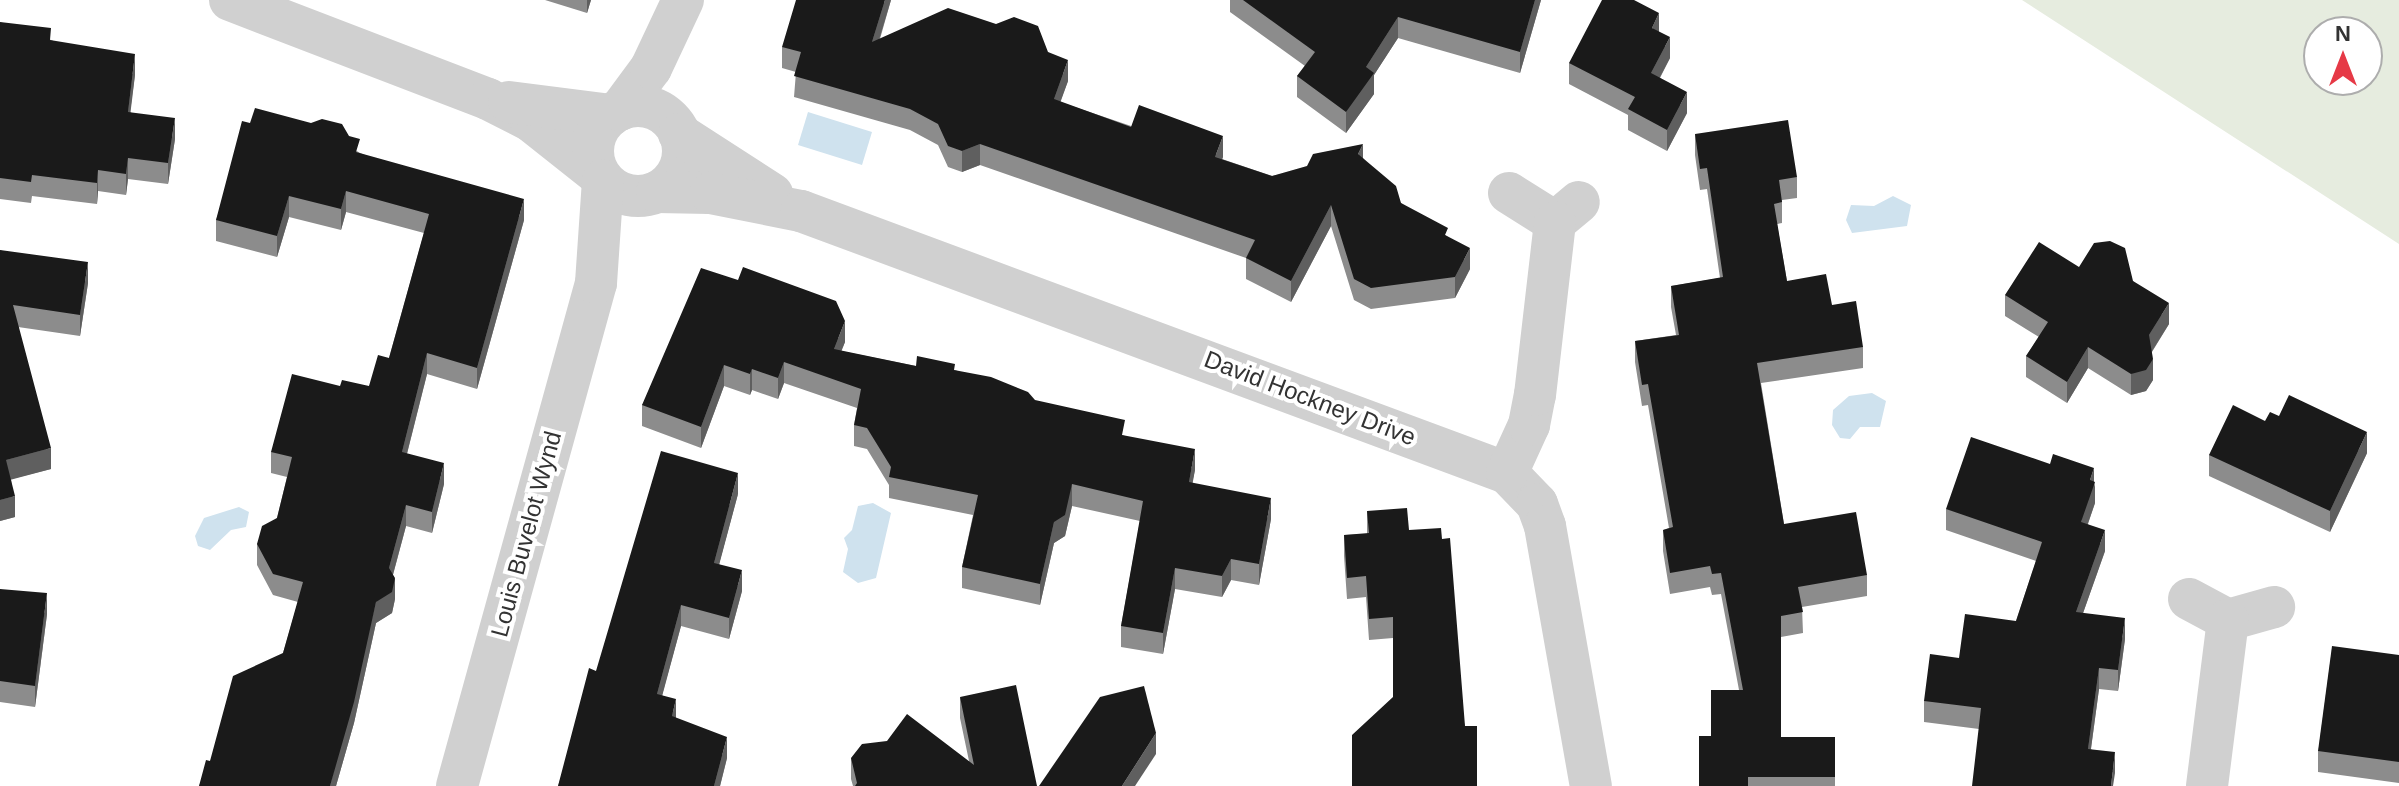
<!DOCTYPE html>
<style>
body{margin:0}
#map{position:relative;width:2399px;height:786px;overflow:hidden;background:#fff;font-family:Arial,sans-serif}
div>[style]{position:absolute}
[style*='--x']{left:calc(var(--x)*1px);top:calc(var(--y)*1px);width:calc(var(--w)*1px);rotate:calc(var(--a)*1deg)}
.green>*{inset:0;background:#e6ecdf}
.water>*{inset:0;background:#cfe2ee}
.minor>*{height:42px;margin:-21px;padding:0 21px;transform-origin:21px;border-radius:21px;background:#d0d0d0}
.minor>.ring{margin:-21px;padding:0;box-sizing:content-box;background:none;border:42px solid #d0d0d0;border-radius:50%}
.wall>*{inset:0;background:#8c8c8c}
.shaded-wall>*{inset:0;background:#5f5f5f}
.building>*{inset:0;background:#1a1a1a}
span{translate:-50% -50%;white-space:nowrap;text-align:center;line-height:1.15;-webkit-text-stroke:8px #fff;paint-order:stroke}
.street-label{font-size:24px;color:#333}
.north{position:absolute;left:2303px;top:16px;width:80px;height:80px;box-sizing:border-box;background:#fff;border:2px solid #adadad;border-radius:50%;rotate:0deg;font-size:22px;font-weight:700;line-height:32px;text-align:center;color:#333}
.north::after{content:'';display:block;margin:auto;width:28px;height:36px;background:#e63946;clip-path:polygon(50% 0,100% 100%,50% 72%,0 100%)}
</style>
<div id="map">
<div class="green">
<div style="clip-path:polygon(evenodd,2022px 0,2399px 0,2399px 244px,2022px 0,2319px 32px,2367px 32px,2367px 80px,2319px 80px,2319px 32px)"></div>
</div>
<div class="water">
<div style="clip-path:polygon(808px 112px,872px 132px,862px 165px,798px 145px)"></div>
<div style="clip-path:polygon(1893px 196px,1911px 205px,1907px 226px,1852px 233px,1846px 220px,1851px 205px,1874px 206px)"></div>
<div style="clip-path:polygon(1872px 393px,1886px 401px,1880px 427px,1860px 427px,1850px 439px,1840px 438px,1832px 425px,1833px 410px,1849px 396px)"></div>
<div style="clip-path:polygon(873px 503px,891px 513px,876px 578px,858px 583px,843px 572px,848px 549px,844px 538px,852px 530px,858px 506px)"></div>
<div style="clip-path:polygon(239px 507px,249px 512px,246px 527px,231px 530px,210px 550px,198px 546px,195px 536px,204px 518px)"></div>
</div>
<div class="minor">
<div style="--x:230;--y:0;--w:276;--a:21"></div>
<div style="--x:488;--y:99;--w:48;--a:27.1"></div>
<div style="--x:531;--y:121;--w:87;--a:38.5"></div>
<div style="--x:509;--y:102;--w:103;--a:7.3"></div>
<div class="ring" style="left:593px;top:106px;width:48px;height:48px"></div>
<div style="--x:620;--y:110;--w:52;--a:-53.6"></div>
<div style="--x:651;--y:68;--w:75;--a:-64.8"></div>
<div style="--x:679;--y:134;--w:111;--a:32.8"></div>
<div style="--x:657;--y:192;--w:53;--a:1.1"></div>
<div style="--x:710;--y:193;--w:93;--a:11.2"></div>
<div style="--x:801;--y:211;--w:753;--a:20.36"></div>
<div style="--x:1507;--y:473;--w:43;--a:45.9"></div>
<div style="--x:1537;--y:504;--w:23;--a:70"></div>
<div style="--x:1545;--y:526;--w:264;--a:80"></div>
<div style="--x:1509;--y:193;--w:54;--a:32.2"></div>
<div style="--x:1555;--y:222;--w:31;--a:-40"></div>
<div style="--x:1507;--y:473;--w:53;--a:-65.4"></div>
<div style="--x:1529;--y:425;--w:31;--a:-79"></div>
<div style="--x:1535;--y:395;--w:174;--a:-83.4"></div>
<div style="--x:2189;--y:599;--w:44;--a:28.3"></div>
<div style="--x:2228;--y:620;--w:48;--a:-15.8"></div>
<div style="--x:457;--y:786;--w:522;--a:-74.55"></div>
<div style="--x:596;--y:283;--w:103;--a:-86.1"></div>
<div style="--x:2207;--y:786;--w:167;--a:-82.8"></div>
</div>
<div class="wall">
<div style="clip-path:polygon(545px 0,591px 0,587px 13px)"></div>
<div style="clip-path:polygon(891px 0,880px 39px,1048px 52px,1068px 81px,1060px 102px,1223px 157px,1222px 159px,1272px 176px,1363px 158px,1401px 203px,1448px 237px,1470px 269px,1455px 298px,1371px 309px,1354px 300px,1331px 226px,1291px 302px,1246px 279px,1246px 258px,980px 165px,962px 172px,948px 167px,938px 145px,910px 130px,794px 97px,796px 72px,782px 68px,782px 47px)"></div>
<div style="clip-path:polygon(1230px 0,1541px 0,1520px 73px,1398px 38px,1374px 75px,1374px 94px,1346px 133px,1297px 97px,1297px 76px,1305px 66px,1230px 12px)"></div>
<div style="clip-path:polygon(0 22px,51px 40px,135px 75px,130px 112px,175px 139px,168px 184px,128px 179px,126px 195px,98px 191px,97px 204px,32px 196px,31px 203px,0 199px)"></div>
<div style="clip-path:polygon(1659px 32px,1670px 58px,1660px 78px,1687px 113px,1667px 151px,1628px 130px,1628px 115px,1569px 84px,1569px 63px)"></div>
<div style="clip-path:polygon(250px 123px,311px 123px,360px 153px,524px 220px,477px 389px,427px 374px,407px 454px,444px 484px,432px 533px,406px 526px,393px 575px,395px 599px,392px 613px,376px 623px,354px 723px,336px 786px,199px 786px,210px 761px,283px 653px,298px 602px,273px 595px,257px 565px,257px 544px,277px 518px,287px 477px,271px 473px,271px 452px,340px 386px,369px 386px,389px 358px,424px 233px,346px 212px,341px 230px,289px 217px,277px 257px,216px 241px,216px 220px)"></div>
<div style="clip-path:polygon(1695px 134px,1797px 177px,1797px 198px,1782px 200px,1782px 223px,1777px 224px,1787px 281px,1832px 305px,1863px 347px,1863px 368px,1761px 383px,1784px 524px,1867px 575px,1867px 596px,1802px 607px,1803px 633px,1781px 637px,1781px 737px,1835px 737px,1835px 786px,1699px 786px,1711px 736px,1739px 690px,1721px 594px,1712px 595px,1710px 587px,1670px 594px,1663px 551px,1663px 530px,1669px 528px,1648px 405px,1642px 406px,1635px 362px,1635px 341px,1676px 335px,1671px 307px,1671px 286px,1720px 278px,1707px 189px,1700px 190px,1695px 155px)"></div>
<div style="clip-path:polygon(0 250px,88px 283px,80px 336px,18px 327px,51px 469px,11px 479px,15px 517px,0 521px)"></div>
<div style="clip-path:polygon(2079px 267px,2133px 281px,2169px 324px,2152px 352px,2153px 380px,2146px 391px,2131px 395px,2088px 368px,2067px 403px,2026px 377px,2026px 356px,2039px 337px,2005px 316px,2005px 295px)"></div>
<div style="clip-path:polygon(738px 280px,845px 342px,841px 351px,916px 366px,955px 370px,1125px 436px,1195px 470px,1192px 483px,1271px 519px,1259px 585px,1231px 580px,1222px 597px,1175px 589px,1163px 654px,1121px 647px,1121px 626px,1140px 521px,1072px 506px,1065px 536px,1054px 543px,1040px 605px,962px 588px,962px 567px,973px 515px,889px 498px,889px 485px,867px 449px,854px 446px,854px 425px,857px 408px,784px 383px,778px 399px,752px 390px,750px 395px,724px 386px,701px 448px,642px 426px,642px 405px)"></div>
<div style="clip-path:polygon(2265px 421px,2367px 453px,2330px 532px,2209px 476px,2209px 455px)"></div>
<div style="clip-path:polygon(2094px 481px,2095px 503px,2088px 524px,2105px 551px,2083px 613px,2125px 639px,2118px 691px,2099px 689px,2091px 749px,2115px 773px,1979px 729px,1924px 722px,1924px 701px,1959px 658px,2016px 621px,2036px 561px,1946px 530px,1946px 509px)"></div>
<div style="clip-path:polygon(738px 494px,719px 564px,742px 591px,729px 639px,681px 626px,662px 695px,676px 718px,727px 758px,720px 786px,558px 786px,596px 671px)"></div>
<div style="clip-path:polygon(1367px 511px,1409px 530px,1465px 726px,1477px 786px,1393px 697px,1393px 638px,1369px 640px,1366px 597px,1347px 599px,1344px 556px,1344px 535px,1367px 534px)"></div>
<div style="clip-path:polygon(0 589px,47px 614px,35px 707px,0 702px)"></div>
<div style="clip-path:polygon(2399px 655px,2399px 783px,2318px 772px,2318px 751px)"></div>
<div style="clip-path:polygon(960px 697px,1037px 786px,853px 786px,851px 779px,851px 758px,969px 761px,960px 718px)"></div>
</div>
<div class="shaded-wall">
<div style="clip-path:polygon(587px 0,591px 0,587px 13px)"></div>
<div style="clip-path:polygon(885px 0,891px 0,872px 63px,872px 42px)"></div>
<div style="clip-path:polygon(1535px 0,1541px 0,1520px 73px,1520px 52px)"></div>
<div style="clip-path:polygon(1659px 13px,1659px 34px,1652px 28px)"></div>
<div style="clip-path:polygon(1398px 17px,1398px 38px,1374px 75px,1374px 94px,1346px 133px,1346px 112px,1366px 67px)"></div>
<div style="clip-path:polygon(1670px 37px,1670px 58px,1651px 94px,1651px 73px)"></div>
<div style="clip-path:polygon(135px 54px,135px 75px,128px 133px,128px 112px)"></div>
<div style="clip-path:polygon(1068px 60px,1068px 81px,1054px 120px,1054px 99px)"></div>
<div style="clip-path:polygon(1687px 92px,1687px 113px,1667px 151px,1667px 130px)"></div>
<div style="clip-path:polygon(175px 118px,175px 139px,168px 184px,168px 163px)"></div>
<div style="clip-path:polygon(1223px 136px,1223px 157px,1215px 178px,1215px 157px)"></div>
<div style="clip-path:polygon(980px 144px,980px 165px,962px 172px,962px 151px)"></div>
<div style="clip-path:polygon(1363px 144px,1363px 165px,1358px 154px)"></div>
<div style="clip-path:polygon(128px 158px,128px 179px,126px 195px,126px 174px)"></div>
<div style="clip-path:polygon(98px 170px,98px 191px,97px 204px,97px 183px)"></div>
<div style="clip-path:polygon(346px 191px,346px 212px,341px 230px,341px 209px)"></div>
<div style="clip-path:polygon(289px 196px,289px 217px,277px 257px,277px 236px)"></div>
<div style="clip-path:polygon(524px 199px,524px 220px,477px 389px,477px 368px)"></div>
<div style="clip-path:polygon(1331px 205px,1331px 226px,1291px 302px,1291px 281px)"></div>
<div style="clip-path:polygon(1470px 248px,1470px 269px,1455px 298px,1455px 277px)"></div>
<div style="clip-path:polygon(88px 262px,88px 283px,80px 336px,80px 315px)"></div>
<div style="clip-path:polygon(2169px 303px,2169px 324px,2149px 356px,2149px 335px)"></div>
<div style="clip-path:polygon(845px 321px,845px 342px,834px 370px,834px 349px)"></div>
<div style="clip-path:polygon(2088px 347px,2088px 368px,2067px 403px,2067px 382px)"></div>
<div style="clip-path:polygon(427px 353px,427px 374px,402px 473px,402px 452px)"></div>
<div style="clip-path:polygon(2153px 359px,2153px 380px,2146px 391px,2131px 395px,2131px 374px)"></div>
<div style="clip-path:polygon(784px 362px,784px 383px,778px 399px,778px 378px)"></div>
<div style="clip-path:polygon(724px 365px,724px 386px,701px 448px,701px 427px)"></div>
<div style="clip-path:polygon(752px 369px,752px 390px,750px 395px,750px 374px)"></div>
<div style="clip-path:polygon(2367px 432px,2367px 453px,2330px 532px,2330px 511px)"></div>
<div style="clip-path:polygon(51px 448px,51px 469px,6px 481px,6px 460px)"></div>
<div style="clip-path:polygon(1195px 449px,1195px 470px,1189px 503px,1189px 482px)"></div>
<div style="clip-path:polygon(444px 463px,444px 484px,432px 533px,432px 512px)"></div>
<div style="clip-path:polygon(2094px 468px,2094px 487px,2095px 482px,2095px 503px,2081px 543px,2081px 522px,2090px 480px)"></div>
<div style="clip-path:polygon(738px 473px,738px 494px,714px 584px,714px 563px)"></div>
<div style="clip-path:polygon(1072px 484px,1072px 506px,1065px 536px,1054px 543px,1040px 605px,1040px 584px,1054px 522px)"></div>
<div style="clip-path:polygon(15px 496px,15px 517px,0 521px,0 500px)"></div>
<div style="clip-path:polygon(1271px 498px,1271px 519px,1259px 585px,1259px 564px)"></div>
<div style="clip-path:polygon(406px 505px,406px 526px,389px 589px,389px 568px)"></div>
<div style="clip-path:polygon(2105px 530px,2105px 551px,2076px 633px,2076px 612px)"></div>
<div style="clip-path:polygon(1231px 559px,1231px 580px,1222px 597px,1222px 576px)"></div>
<div style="clip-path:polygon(1175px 568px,1175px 589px,1163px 654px,1163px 633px)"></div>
<div style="clip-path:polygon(742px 570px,742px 591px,729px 639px,729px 618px)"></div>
<div style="clip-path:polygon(395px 578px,395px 599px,392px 613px,376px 623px,354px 723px,336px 786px,330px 786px,376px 602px)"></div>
<div style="clip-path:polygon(47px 593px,47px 614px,35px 707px,35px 686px)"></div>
<div style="clip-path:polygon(681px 605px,681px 626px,657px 715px,657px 694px)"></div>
<div style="clip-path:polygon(2125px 618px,2125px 639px,2118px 691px,2118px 670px)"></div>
<div style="clip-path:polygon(2099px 668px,2099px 689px,2088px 770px,2088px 749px)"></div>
<div style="clip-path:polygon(676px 699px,676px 720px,672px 716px)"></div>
<div style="clip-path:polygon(1156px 733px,1156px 754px,1135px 786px,1122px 786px)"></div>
<div style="clip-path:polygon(727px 737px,727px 758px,720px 786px,714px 786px)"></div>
<div style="clip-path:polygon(2115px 752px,2115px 773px,2113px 786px,2111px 786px)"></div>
</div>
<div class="building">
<div style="clip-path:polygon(796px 0,885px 0,872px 42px,948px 8px,996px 24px,1014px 17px,1038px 26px,1048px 52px,1068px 60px,1054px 99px,1131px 127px,1139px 105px,1223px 136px,1215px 157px,1272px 176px,1307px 166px,1313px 154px,1363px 144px,1358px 154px,1396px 186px,1401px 203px,1448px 228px,1445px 235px,1470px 248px,1455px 277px,1371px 288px,1354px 279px,1331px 205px,1291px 281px,1246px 258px,1255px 240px,980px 144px,962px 151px,948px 146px,938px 124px,910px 109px,794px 76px,801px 52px,782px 47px)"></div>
<div style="clip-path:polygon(1243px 0,1535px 0,1520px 52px,1398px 17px,1366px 67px,1374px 73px,1346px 112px,1297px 76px,1315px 52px)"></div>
<div style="clip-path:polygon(1602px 0,1634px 0,1659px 13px,1652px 28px,1670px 37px,1651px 73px,1687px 92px,1667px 130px,1628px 109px,1635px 97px,1569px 63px)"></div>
<div style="clip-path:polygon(0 22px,51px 28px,50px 40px,135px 54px,128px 112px,175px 118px,168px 163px,128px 158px,126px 174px,98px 170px,97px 183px,32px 175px,31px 182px,0 178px)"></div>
<div style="clip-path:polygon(255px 108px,311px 123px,322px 119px,342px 124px,349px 136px,360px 139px,356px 152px,524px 199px,477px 368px,427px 353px,402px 452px,444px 463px,432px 512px,406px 505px,389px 568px,395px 578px,392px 592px,376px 602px,354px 702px,330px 786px,199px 786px,206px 760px,210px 761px,233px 676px,283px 653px,303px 582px,273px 574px,257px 544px,262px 526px,277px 518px,292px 457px,271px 452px,292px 374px,340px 386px,342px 380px,369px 386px,378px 355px,389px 358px,429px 214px,346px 191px,341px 209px,289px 196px,277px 236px,216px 220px,242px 121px,250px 123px)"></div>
<div style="clip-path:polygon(1788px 120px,1797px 177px,1779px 180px,1782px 202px,1774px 204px,1787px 281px,1826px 274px,1832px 305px,1856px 301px,1863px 347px,1757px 363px,1784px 524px,1856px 512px,1867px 575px,1798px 587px,1803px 612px,1781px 616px,1781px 737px,1835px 737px,1835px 777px,1748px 777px,1748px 786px,1699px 786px,1699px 736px,1711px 736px,1711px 690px,1743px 690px,1721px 573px,1712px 574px,1710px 566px,1670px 573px,1663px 530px,1673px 527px,1648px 384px,1642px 385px,1635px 341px,1679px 335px,1671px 286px,1723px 277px,1707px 168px,1700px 169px,1695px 134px)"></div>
<div style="clip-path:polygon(2110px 241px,2125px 248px,2133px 281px,2169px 303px,2149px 335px,2153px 359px,2146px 370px,2131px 374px,2088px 347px,2067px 382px,2026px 356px,2048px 322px,2005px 295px,2039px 242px,2079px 267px,2094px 243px)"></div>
<div style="clip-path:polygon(0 250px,88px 262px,80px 315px,13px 305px,51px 448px,6px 460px,15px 496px,0 500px)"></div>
<div style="clip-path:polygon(743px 267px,836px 301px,845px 321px,834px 349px,916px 366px,917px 356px,955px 364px,954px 370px,991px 377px,1028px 392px,1035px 400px,1125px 420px,1122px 435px,1195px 449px,1189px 482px,1271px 498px,1259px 564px,1231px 559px,1222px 576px,1175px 568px,1163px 633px,1121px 626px,1143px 501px,1072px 484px,1065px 515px,1054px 522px,1040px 584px,962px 567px,978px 495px,889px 477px,891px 467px,867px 428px,854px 425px,861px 389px,784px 362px,778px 378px,752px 369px,750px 374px,724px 365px,701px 427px,642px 405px,701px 268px,738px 280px)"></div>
<div style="clip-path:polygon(2289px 395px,2367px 432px,2330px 511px,2209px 455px,2233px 405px,2265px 421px,2270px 412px,2279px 416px)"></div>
<div style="clip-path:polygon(1971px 437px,2050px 464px,2053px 454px,2094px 468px,2090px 480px,2095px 482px,2081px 522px,2105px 530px,2076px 612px,2125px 618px,2118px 670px,2099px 668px,2088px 749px,2115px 752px,2111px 786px,1972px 786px,1981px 708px,1924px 701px,1930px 654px,1959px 658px,1965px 614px,2016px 621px,2042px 542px,1946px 509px)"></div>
<div style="clip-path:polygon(661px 451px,738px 473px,714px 563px,742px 570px,729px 618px,681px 605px,657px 694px,676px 699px,672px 716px,727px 737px,714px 786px,558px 786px,589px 668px,596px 671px)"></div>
<div style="clip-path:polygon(1407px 508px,1409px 530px,1441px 528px,1442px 539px,1450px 538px,1465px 726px,1477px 726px,1477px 786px,1352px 786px,1352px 735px,1393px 697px,1393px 617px,1369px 619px,1366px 576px,1347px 578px,1344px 535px,1369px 533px,1367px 511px)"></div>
<div style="clip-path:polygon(0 589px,47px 593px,35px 686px,0 681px)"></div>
<div style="clip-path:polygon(2332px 646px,2399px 655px,2399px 762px,2318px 751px)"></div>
<div style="clip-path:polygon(1016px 685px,1037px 786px,855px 786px,857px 783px,851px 758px,862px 744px,887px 741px,907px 714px,974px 765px,960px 697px)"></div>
<div style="clip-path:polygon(1144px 686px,1156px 733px,1122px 786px,1039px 786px,1100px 697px)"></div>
</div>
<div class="street-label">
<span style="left:1310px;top:398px;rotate:21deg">David Hockney Drive</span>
<span style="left:526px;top:534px;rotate:-75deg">Louis Buvelot Wynd</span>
</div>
<div class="north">N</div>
</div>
